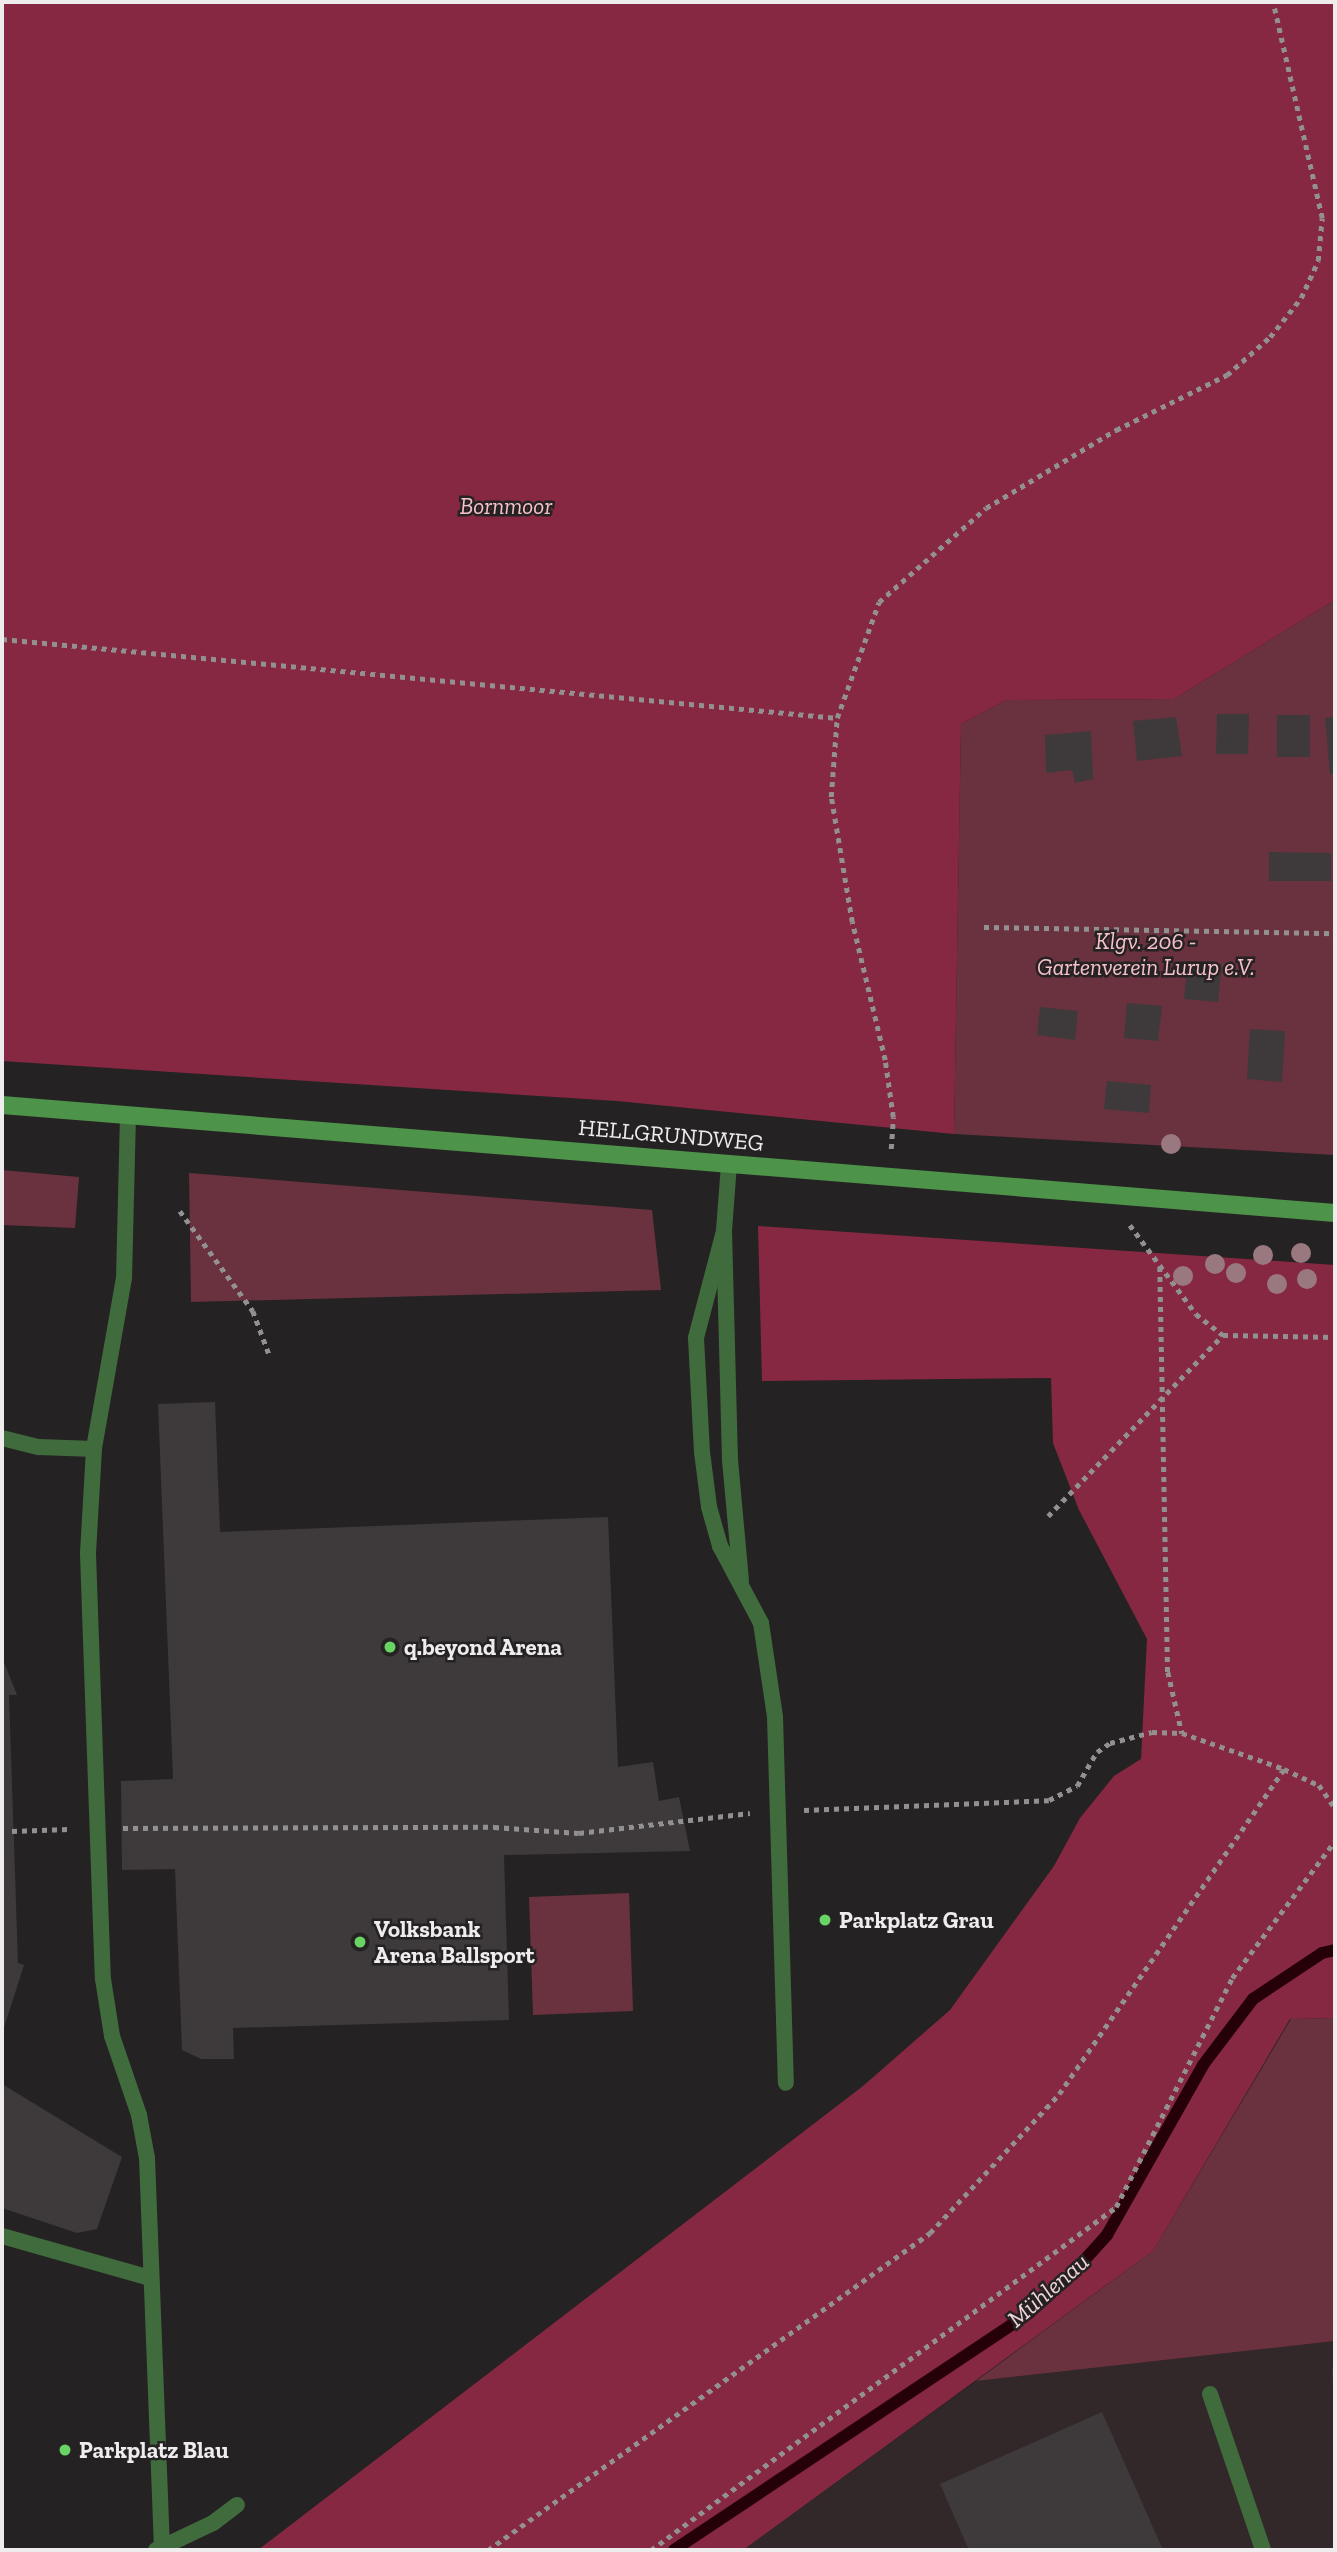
<!DOCTYPE html>
<meta charset="utf-8">
<style>
body{margin:0}
#map{position:relative;width:1337px;height:2552px;overflow:hidden;background:#252223;font-family:"Zilla Slab",serif}
div>[style]{position:absolute}
[style*='--x']{left:calc(var(--x)*1px);top:calc(var(--y)*1px);width:calc(var(--w)*1px);rotate:calc(var(--a)*1deg)}
.built>*{inset:0;background:#32282a}
.green>*{inset:0;background:#6a323e}
.forest>*{inset:0;background:#872843}
.stream>*{height:12px;margin:-6px;padding:0 6px;transform-origin:6px;border-radius:6px;background:#260008}
.building>*{inset:0;background:#3e3a3b}
.path>*{height:4.5px;margin-top:-2.25px;transform-origin:0;background:repeating-linear-gradient(90deg,#929090 0 5px,transparent 0 10px)}
.lane>*{height:16px;margin:-8px;padding:0 8px;transform-origin:8px;border-radius:8px;background:#406b3d}
.secondary>*{height:18px;margin:-9px;padding:0 9px;transform-origin:9px;border-radius:9px;background:#4d9349}
.trees>*{width:20px;height:20px;margin:-10px;border-radius:50%;background:#99797f}
.dots>*{width:19px;height:19px;translate:-50% -50%;box-sizing:border-box;border:4px solid #252223;border-radius:50%}
span{translate:-50% -50%;white-space:nowrap;text-align:center;line-height:1.15;-webkit-text-stroke:5px #252223;paint-order:stroke}
.park-label{font-size:23px;color:#f8c1ca;font-style:italic}
.street-label{font-size:23px;color:#eeecec}
.poi-label{font-size:23px;color:#eeecec;font-weight:700}
.left{translate:0 -50%;text-align:left}
.water-label{font-size:24px;color:#f2d5da;font-style:italic}
.frame{position:absolute;inset:0;border:4px solid #eeecec;pointer-events:none}
</style>
<div id="map">
<div class="built">
<div style="clip-path:polygon(1335px 2341px,1335px 2550px,743px 2550px,976px 2381px)"></div>
</div>
<div class="green">
<div style="clip-path:polygon(1335px 600px,1335px 1155px,954px 1134px,961px 724px,1006px 700px,1174px 699px)"></div>
<div style="clip-path:polygon(2px 1170px,79px 1177px,75px 1228px,2px 1225px)"></div>
<div style="clip-path:polygon(189px 1173px,652px 1210px,661px 1290px,191px 1302px)"></div>
<div style="clip-path:polygon(629px 1893px,633px 2011px,533px 2015px,529px 1897px)"></div>
<div style="clip-path:polygon(1335px 2018px,1335px 2341px,976px 2381px,1153px 2251px,1291px 2019px)"></div>
</div>
<div class="forest">
<div style="clip-path:polygon(2px 2px,1335px 2px,1335px 600px,1174px 699px,1006px 700px,961px 724px,954px 1134px,617px 1101px,2px 1061px)"></div>
<div style="clip-path:polygon(758px 1226px,1335px 1265px,1335px 2018px,1290px 2019px,1153px 2251px,743px 2550px,258px 2550px,863px 2086px,950px 2010px,1054px 1866px,1080px 1818px,1114px 1776px,1141px 1759px,1147px 1639px,1079px 1510px,1053px 1443px,1051px 1378px,762px 1381px)"></div>
</div>
<div class="stream">
<div style="--x:674;--y:2550;--w:427;--a:-33.7"></div>
<div style="--x:1029;--y:2313;--w:57;--a:-42.1"></div>
<div style="--x:1071;--y:2275;--w:54;--a:-48"></div>
<div style="--x:1107;--y:2235;--w:195;--a:-60.5"></div>
<div style="--x:1203;--y:2065;--w:83;--a:-52.9"></div>
<div style="--x:1253;--y:1999;--w:83;--a:-33.7"></div>
<div style="--x:1322;--y:1953;--w:13;--a:-13"></div>
</div>
<div class="building">
<div style="clip-path:polygon(1217px 714px,1249px 714px,1248px 754px,1216px 754px)"></div>
<div style="clip-path:polygon(1277px 715px,1310px 715px,1310px 757px,1277px 757px)"></div>
<div style="clip-path:polygon(1176px 717px,1182px 756px,1137px 761px,1133px 721px)"></div>
<div style="clip-path:polygon(1335px 717px,1335px 774px,1330px 774px,1325px 718px)"></div>
<div style="clip-path:polygon(1091px 731px,1093px 779px,1075px 783px,1072px 770px,1046px 773px,1045px 735px)"></div>
<div style="clip-path:polygon(1269px 852px,1331px 853px,1331px 881px,1269px 881px)"></div>
<div style="clip-path:polygon(1188px 961px,1222px 964px,1218px 1002px,1184px 999px)"></div>
<div style="clip-path:polygon(1127px 1003px,1162px 1006px,1158px 1041px,1124px 1038px)"></div>
<div style="clip-path:polygon(1040px 1007px,1078px 1011px,1075px 1040px,1037px 1035px)"></div>
<div style="clip-path:polygon(1250px 1029px,1285px 1031px,1282px 1082px,1247px 1079px)"></div>
<div style="clip-path:polygon(1107px 1081px,1151px 1085px,1149px 1113px,1104px 1109px)"></div>
<div style="clip-path:polygon(215px 1402px,220px 1532px,608px 1517px,618px 1767px,653px 1762px,659px 1801px,679px 1797px,690px 1851px,504px 1855px,509px 2020px,233px 2028px,234px 2059px,201px 2059px,182px 2050px,175px 1869px,122px 1870px,121px 1781px,173px 1779px,158px 1404px)"></div>
<div style="clip-path:polygon(2px 1657px,17px 1695px,9px 1695px,18px 1963px,24px 1965px,2px 2034px)"></div>
<div style="clip-path:polygon(2px 2084px,122px 2157px,97px 2229px,77px 2233px,2px 2208px)"></div>
<div style="clip-path:polygon(1332px 2369px,1335px 2369px,1335px 2386px,1333px 2386px)"></div>
<div style="clip-path:polygon(1102px 2412px,1163px 2550px,969px 2550px,940px 2484px)"></div>
</div>
<div class="path">
<div style="--x:2;--y:639;--w:839;--a:5.4"></div>
<div style="--x:984;--y:927;--w:351;--a:1"></div>
<div style="--x:891;--y:1149;--w:32;--a:-86"></div>
<div style="--x:893;--y:1117;--w:58;--a:-98"></div>
<div style="--x:885;--y:1060;--w:142;--a:-103.4"></div>
<div style="--x:852;--y:922;--w:127;--a:-99.5"></div>
<div style="--x:831;--y:797;--w:79;--a:-85.7"></div>
<div style="--x:837;--y:718;--w:123;--a:-70.1"></div>
<div style="--x:879;--y:602;--w:142;--a:-41.3"></div>
<div style="--x:986;--y:508;--w:152;--a:-31"></div>
<div style="--x:1116;--y:430;--w:124;--a:-26.4"></div>
<div style="--x:1227;--y:375;--w:57;--a:-41.5"></div>
<div style="--x:1270;--y:337;--w:50;--a:-51.5"></div>
<div style="--x:1301;--y:298;--w:41;--a:-65.3"></div>
<div style="--x:1318;--y:261;--w:43;--a:-84.7"></div>
<div style="--x:1322;--y:218;--w:221;--a:-102.8"></div>
<div style="--x:180;--y:1211;--w:124;--a:53.9"></div>
<div style="--x:253;--y:1311;--w:46;--a:69.6"></div>
<div style="--x:1130;--y:1225;--w:111;--a:53.4"></div>
<div style="--x:1196;--y:1314;--w:34;--a:38"></div>
<div style="--x:1223;--y:1335;--w:112;--a:1"></div>
<div style="--x:1160;--y:1267;--w:405;--a:88.9"></div>
<div style="--x:1168;--y:1672;--w:63;--a:77.1"></div>
<div style="--x:1048;--y:1516;--w:252;--a:-46"></div>
<div style="--x:804;--y:1810;--w:245;--a:-2.3"></div>
<div style="--x:1049;--y:1800;--w:31;--a:-27"></div>
<div style="--x:1077;--y:1786;--w:39;--a:-60"></div>
<div style="--x:1097;--y:1752;--w:16;--a:-35"></div>
<div style="--x:1110;--y:1743;--w:43;--a:-14.7"></div>
<div style="--x:1152;--y:1732;--w:30;--a:2"></div>
<div style="--x:1182;--y:1733;--w:108;--a:19.4"></div>
<div style="--x:1284;--y:1769;--w:38;--a:25"></div>
<div style="--x:1319;--y:1785;--w:28;--a:55"></div>
<div style="--x:123;--y:1828;--w:371;--a:-0.2"></div>
<div style="--x:494;--y:1827;--w:85;--a:4"></div>
<div style="--x:579;--y:1833;--w:172;--a:-6.7"></div>
<div style="--x:12;--y:1831;--w:57;--a:-2"></div>
<div style="--x:488;--y:2550;--w:544;--a:-35.65"></div>
<div style="--x:930;--y:2233;--w:190;--a:-47.1"></div>
<div style="--x:1059;--y:2094;--w:395;--a:-55.3"></div>
<div style="--x:651;--y:2550;--w:578;--a:-36.41"></div>
<div style="--x:1116;--y:2207;--w:257;--a:-63.1"></div>
<div style="--x:1232;--y:1978;--w:171;--a:-53.1"></div>
</div>
<div class="lane">
<div style="--x:128;--y:1115;--w:163;--a:91.4"></div>
<div style="--x:124;--y:1278;--w:174;--a:100"></div>
<div style="--x:94;--y:1449;--w:105;--a:93.3"></div>
<div style="--x:88;--y:1554;--w:425;--a:88"></div>
<div style="--x:103;--y:1979;--w:58;--a:81"></div>
<div style="--x:112;--y:2036;--w:83;--a:71.1"></div>
<div style="--x:139;--y:2115;--w:44;--a:79.5"></div>
<div style="--x:147;--y:2158;--w:389;--a:87.8"></div>
<div style="--x:729;--y:1164;--w:67;--a:94.3"></div>
<div style="--x:724;--y:1231;--w:229;--a:88.5"></div>
<div style="--x:730;--y:1460;--w:121;--a:84.8"></div>
<div style="--x:724;--y:1231;--w:111;--a:104.7"></div>
<div style="--x:696;--y:1338;--w:114;--a:87"></div>
<div style="--x:702;--y:1452;--w:55;--a:82.7"></div>
<div style="--x:709;--y:1507;--w:41;--a:74.2"></div>
<div style="--x:720;--y:1546;--w:87;--a:62"></div>
<div style="--x:761;--y:1623;--w:95;--a:81.5"></div>
<div style="--x:775;--y:1717;--w:366;--a:88.3"></div>
<div style="--x:2;--y:1438;--w:38;--a:14"></div>
<div style="--x:39;--y:1447;--w:55;--a:2.1"></div>
<div style="--x:2;--y:2236;--w:154;--a:15.8"></div>
<div style="--x:1210;--y:2394;--w:165;--a:71.2"></div>
<div style="--x:156;--y:2550;--w:63;--a:-25.3"></div>
<div style="--x:213;--y:2523;--w:30;--a:-37"></div>
</div>
<div class="secondary">
<div style="--x:2;--y:1105;--w:1337;--a:4.63"></div>
</div>
<div class="trees">
<div style="left:1171px;top:1144px"></div>
<div style="left:1301px;top:1253px"></div>
<div style="left:1263px;top:1255px"></div>
<div style="left:1215px;top:1264px"></div>
<div style="left:1236px;top:1273px"></div>
<div style="left:1183px;top:1276px"></div>
<div style="left:1307px;top:1279px"></div>
<div style="left:1277px;top:1284px"></div>
</div>
<div class="dots">
<div style="left:390px;top:1647px;background:#69d464"></div>
<div style="left:825px;top:1920px;background:#69d464"></div>
<div style="left:360px;top:1942px;background:#69d464"></div>
<div style="left:65px;top:2450px;background:#69d464"></div>
</div>
<div class="park-label">
<span style="left:506px;top:506px">Bornmoor</span>
<span style="left:1146px;top:954px">Klgv. 206 -<br>Gartenverein Lurup e.V.</span>
</div>
<div class="street-label">
<span style="left:671px;top:1135px;rotate:5deg">HELLGRUNDWEG</span>
</div>
<div class="poi-label">
<span class="left" style="left:404px;top:1647px">q.beyond Arena</span>
<span class="left" style="left:839px;top:1920px">Parkplatz Grau</span>
<span class="left" style="left:374px;top:1942px">Volksbank<br>Arena Ballsport</span>
<span class="left" style="left:79px;top:2450px">Parkplatz Blau</span>
</div>
<div class="water-label">
<span style="left:1048px;top:2290px;rotate:-41deg">Mühlenau</span>
</div>
<div class="frame"></div>
</div>
